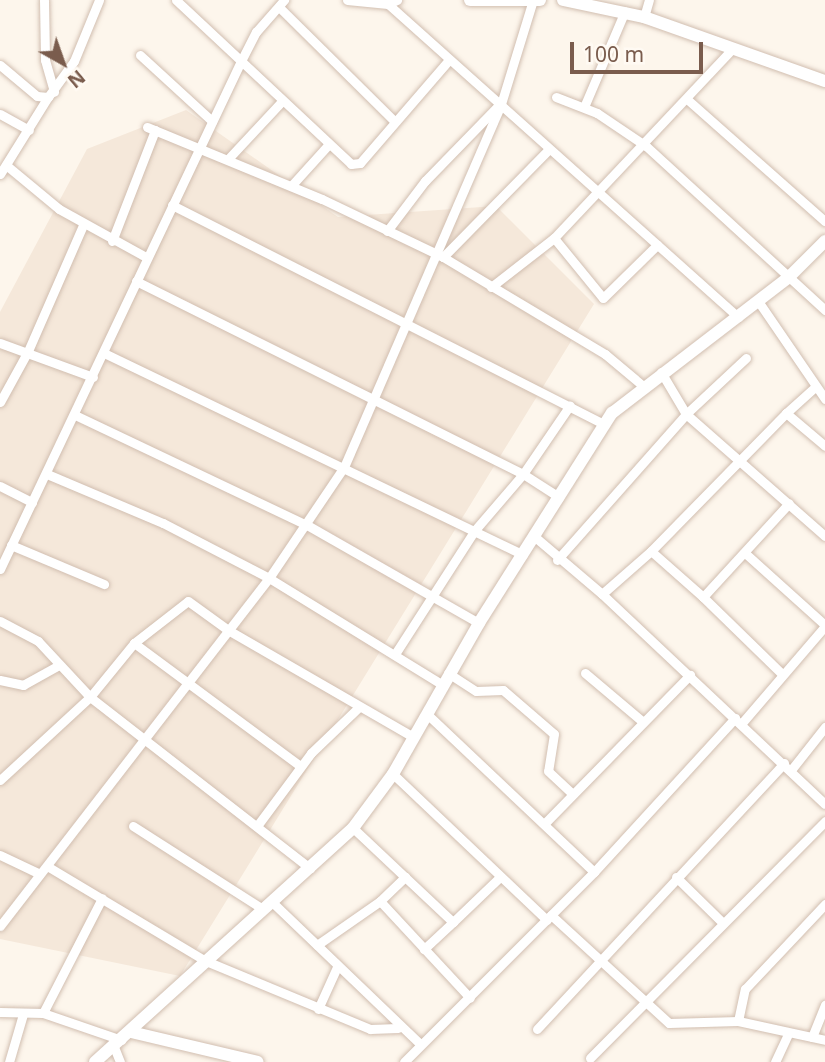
<!DOCTYPE html>
<style>
body{margin:0}
#map{position:relative;width:825px;height:1062px;overflow:hidden;background:#fdf6ec;font-family:"Noto Sans",sans-serif}
div>[style]{position:absolute}
[style*='--x']{left:calc(var(--x)*1px);top:calc(var(--y)*1px);width:calc(var(--w)*1px);rotate:calc(var(--a)*1deg)}
.residential>*{inset:0;background:#f5e8da}
.roads{filter:drop-shadow(0 0 2px #d1beb0) drop-shadow(0 0 2px #d1beb0)}
.street>*{height:9px;margin:-4.5px;padding:0 4.5px;transform-origin:4.5px;border-radius:4.5px;background:#fff}
.secondary>*{height:12px;margin:-6px;padding:0 6px;transform-origin:6px;border-radius:6px;background:#fff}
span{translate:-50% -50%;white-space:nowrap;text-align:center;line-height:1.15;-webkit-text-stroke:5px #fffaf3;paint-order:stroke}
.north{position:absolute;left:28px;top:28px;width:70px;height:70px;-webkit-text-stroke:5px #fffaf3;paint-order:stroke;rotate:140deg;font-size:19px;font-weight:700;line-height:28px;text-align:center;color:#7a5c4d}
.north::after{content:'';display:block;margin:auto;width:24px;height:32px;background:#7a5c4d;clip-path:polygon(50% 0,100% 100%,50% 72%,0 100%)}
.scale{position:absolute;left:570px;top:42px;width:133px;height:32px;box-sizing:border-box;border:4px solid #7a5c4d;border-top:0;padding-left:9px;font-size:21px;line-height:24px;white-space:nowrap;color:#7a5c4d;-webkit-text-stroke:5px #fffaf3;paint-order:stroke}
</style>
<div id="map">
<div class="residential">
<div style="clip-path:polygon(186px 110px,338px 217px,496px 206px,594px 304px,180px 976px,0 939px,0 312px,87px 149px)"></div>
</div>
<div class="roads">
<div class="street">
<div style="--x:44;--y:0;--w:60;--a:89"></div>
<div style="--x:45;--y:60;--w:33;--a:74"></div>
<div style="--x:176;--y:0;--w:240;--a:43.1"></div>
<div style="--x:351;--y:164;--w:9;--a:-6"></div>
<div style="--x:360;--y:163;--w:136;--a:-49.2"></div>
<div style="--x:347;--y:0;--w:41;--a:5.6"></div>
<div style="--x:388;--y:4;--w:10;--a:-24"></div>
<div style="--x:388;--y:4;--w:470;--a:41.8"></div>
<div style="--x:279;--y:7;--w:161;--a:44.7"></div>
<div style="--x:644;--y:17;--w:18;--a:-74"></div>
<div style="--x:140;--y:55;--w:98;--a:42.5"></div>
<div style="--x:0;--y:65;--w:48;--a:40"></div>
<div style="--x:37;--y:96;--w:11;--a:5"></div>
<div style="--x:48;--y:97;--w:44;--a:-54.2"></div>
<div style="--x:74;--y:61;--w:66;--a:-67.7"></div>
<div style="--x:556;--y:97;--w:44;--a:21.3"></div>
<div style="--x:597;--y:113;--w:59;--a:34"></div>
<div style="--x:646;--y:146;--w:243;--a:42.5"></div>
<div style="--x:688;--y:100;--w:183;--a:41.5"></div>
<div style="--x:584;--y:107;--w:104;--a:-66.9"></div>
<div style="--x:0;--y:114;--w:33;--a:29"></div>
<div style="--x:147;--y:127;--w:189;--a:22.4"></div>
<div style="--x:322;--y:199;--w:134;--a:25.6"></div>
<div style="--x:443;--y:257;--w:189;--a:30.9"></div>
<div style="--x:605;--y:354;--w:48;--a:40"></div>
<div style="--x:228;--y:159;--w:79;--a:-47"></div>
<div style="--x:6;--y:165;--w:69;--a:39.7"></div>
<div style="--x:59;--y:209;--w:99;--a:28.9"></div>
<div style="--x:0;--y:174;--w:91;--a:-58.1"></div>
<div style="--x:291;--y:186;--w:55;--a:-47.9"></div>
<div style="--x:172;--y:205;--w:484;--a:26.9"></div>
<div style="--x:387;--y:231;--w:63;--a:-52.8"></div>
<div style="--x:425;--y:181;--w:103;--a:-45.8"></div>
<div style="--x:554;--y:238;--w:77;--a:50.8"></div>
<div style="--x:603;--y:298;--w:76;--a:-44.5"></div>
<div style="--x:112;--y:241;--w:119;--a:-68.8"></div>
<div style="--x:443;--y:257;--w:150;--a:-45.5"></div>
<div style="--x:136;--y:281;--w:432;--a:26.5"></div>
<div style="--x:523;--y:474;--w:43;--a:32.6"></div>
<div style="--x:491;--y:287;--w:80;--a:-37.9"></div>
<div style="--x:554;--y:238;--w:260;--a:-46.7"></div>
<div style="--x:758;--y:301;--w:119;--a:55.6"></div>
<div style="--x:0;--y:343;--w:99;--a:20.1"></div>
<div style="--x:104;--y:353;--w:465;--a:25.7"></div>
<div style="--x:661;--y:372;--w:49;--a:59.2"></div>
<div style="--x:686;--y:414;--w:185;--a:41.3"></div>
<div style="--x:815;--y:387;--w:39;--a:138"></div>
<div style="--x:786;--y:413;--w:51;--a:40.2"></div>
<div style="--x:0;--y:402;--w:58;--a:-61.2"></div>
<div style="--x:28;--y:351;--w:137;--a:-66.4"></div>
<div style="--x:75;--y:415;--w:257;--a:25.4"></div>
<div style="--x:307;--y:525;--w:198;--a:29.7"></div>
<div style="--x:47;--y:474;--w:126;--a:22.9"></div>
<div style="--x:163;--y:523;--w:119;--a:27.4"></div>
<div style="--x:269;--y:578;--w:202;--a:31.6"></div>
<div style="--x:0;--y:486;--w:36;--a:27"></div>
<div style="--x:535;--y:537;--w:88;--a:40.4"></div>
<div style="--x:602;--y:594;--w:306;--a:43.3"></div>
<div style="--x:11;--y:545;--w:101;--a:22.8"></div>
<div style="--x:651;--y:551;--w:69;--a:41.5"></div>
<div style="--x:745;--y:553;--w:108;--a:42"></div>
<div style="--x:557;--y:560;--w:195;--a:-48.5"></div>
<div style="--x:686;--y:414;--w:82;--a:-43"></div>
<div style="--x:0;--y:569;--w:562;--a:-64.62"></div>
<div style="--x:241;--y:61;--w:33;--a:-63"></div>
<div style="--x:256;--y:32;--w:43;--a:-48.8"></div>
<div style="--x:602;--y:594;--w:65;--a:-41.3"></div>
<div style="--x:651;--y:551;--w:193;--a:-45.6"></div>
<div style="--x:0;--y:621;--w:43;--a:27.8"></div>
<div style="--x:38;--y:641;--w:76;--a:47.1"></div>
<div style="--x:90;--y:697;--w:279;--a:37.9"></div>
<div style="--x:134;--y:643;--w:207;--a:36.5"></div>
<div style="--x:395;--y:654;--w:148;--a:-57.2"></div>
<div style="--x:475;--y:530;--w:74;--a:-49.4"></div>
<div style="--x:523;--y:474;--w:83;--a:-55.7"></div>
<div style="--x:448;--y:673;--w:33;--a:33"></div>
<div style="--x:476;--y:691;--w:27;--a:-2"></div>
<div style="--x:503;--y:690;--w:67;--a:40.8"></div>
<div style="--x:554;--y:734;--w:37;--a:99"></div>
<div style="--x:548;--y:771;--w:34;--a:43"></div>
<div style="--x:585;--y:673;--w:76;--a:40.2"></div>
<div style="--x:782;--y:674;--w:110;--a:-135.7"></div>
<div style="--x:703;--y:597;--w:127;--a:-47.5"></div>
<div style="--x:0;--y:680;--w:24;--a:12"></div>
<div style="--x:23;--y:685;--w:41;--a:-29.1"></div>
<div style="--x:427;--y:714;--w:230;--a:43.4"></div>
<div style="--x:741;--y:724;--w:129;--a:-49.4"></div>
<div style="--x:791;--y:770;--w:55;--a:-51.7"></div>
<div style="--x:393;--y:774;--w:212;--a:43.5"></div>
<div style="--x:0;--y:780;--w:122;--a:-42.7"></div>
<div style="--x:90;--y:697;--w:70;--a:-50.8"></div>
<div style="--x:134;--y:643;--w:68;--a:-37.9"></div>
<div style="--x:188;--y:601;--w:49;--a:35.9"></div>
<div style="--x:228;--y:630;--w:214;--a:30"></div>
<div style="--x:544;--y:824;--w:209;--a:-45.6"></div>
<div style="--x:133;--y:826;--w:154;--a:32.6"></div>
<div style="--x:257;--y:826;--w:91;--a:-53.5"></div>
<div style="--x:311;--y:753;--w:65;--a:-43.8"></div>
<div style="--x:353;--y:828;--w:71;--a:43.3"></div>
<div style="--x:0;--y:855;--w:44;--a:25.4"></div>
<div style="--x:47;--y:866;--w:185;--a:30.9"></div>
<div style="--x:206;--y:961;--w:178;--a:22.5"></div>
<div style="--x:370;--y:1029;--w:28;--a:-2"></div>
<div style="--x:676;--y:877;--w:66;--a:44.4"></div>
<div style="--x:271;--y:901;--w:207;--a:43.8"></div>
<div style="--x:380;--y:901;--w:132;--a:47.1"></div>
<div style="--x:551;--y:915;--w:160;--a:42.5"></div>
<div style="--x:669;--y:1023;--w:69;--a:-1.7"></div>
<div style="--x:738;--y:1021;--w:89;--a:12.3"></div>
<div style="--x:453;--y:922;--w:65;--a:-43.8"></div>
<div style="--x:0;--y:926;--w:440;--a:-52.3"></div>
<div style="--x:269;--y:578;--w:134;--a:-56"></div>
<div style="--x:344;--y:467;--w:395;--a:-66.6"></div>
<div style="--x:501;--y:104;--w:106;--a:-72.9"></div>
<div style="--x:317;--y:945;--w:77;--a:-34.9"></div>
<div style="--x:380;--y:901;--w:35;--a:-44"></div>
<div style="--x:405;--y:877;--w:66;--a:43.2"></div>
<div style="--x:453;--y:922;--w:40;--a:137"></div>
<div style="--x:318;--y:1009;--w:46;--a:-65.7"></div>
<div style="--x:0;--y:1012;--w:43;--a:1.3"></div>
<div style="--x:43;--y:1013;--w:83;--a:18.9"></div>
<div style="--x:43;--y:1013;--w:129;--a:-62.8"></div>
<div style="--x:738;--y:1021;--w:33;--a:-78"></div>
<div style="--x:745;--y:989;--w:117;--a:-46.7"></div>
<div style="--x:537;--y:1029;--w:363;--a:-47.1"></div>
<div style="--x:812;--y:1037;--w:35;--a:-68"></div>
<div style="--x:114;--y:1047;--w:16;--a:68"></div>
<div style="--x:590;--y:1058;--w:334;--a:-45.2"></div>
<div style="--x:9;--y:1062;--w:50;--a:-73.7"></div>
<div style="--x:404;--y:1062;--w:269;--a:-45"></div>
<div style="--x:594;--y:872;--w:209;--a:-47.5"></div>
<div style="--x:775;--y:1062;--w:31;--a:-65"></div>
</div>
<div class="secondary">
<div style="--x:470;--y:0;--w:70;--a:0"></div>
<div style="--x:563;--y:0;--w:83;--a:11.9"></div>
<div style="--x:644;--y:17;--w:192;--a:19.5"></div>
<div style="--x:131;--y:1032;--w:130;--a:13.3"></div>
<div style="--x:95;--y:1062;--w:348;--a:-42.2"></div>
<div style="--x:353;--y:828;--w:67;--a:-53.5"></div>
<div style="--x:393;--y:774;--w:174;--a:-60.3"></div>
<div style="--x:479;--y:623;--w:249;--a:-57.7"></div>
<div style="--x:612;--y:413;--w:223;--a:-37.5"></div>
<div style="--x:789;--y:277;--w:51;--a:-45"></div>
</div>
</div>
<div class="north">N</div>
<div class="scale">100 m</div>
</div>
